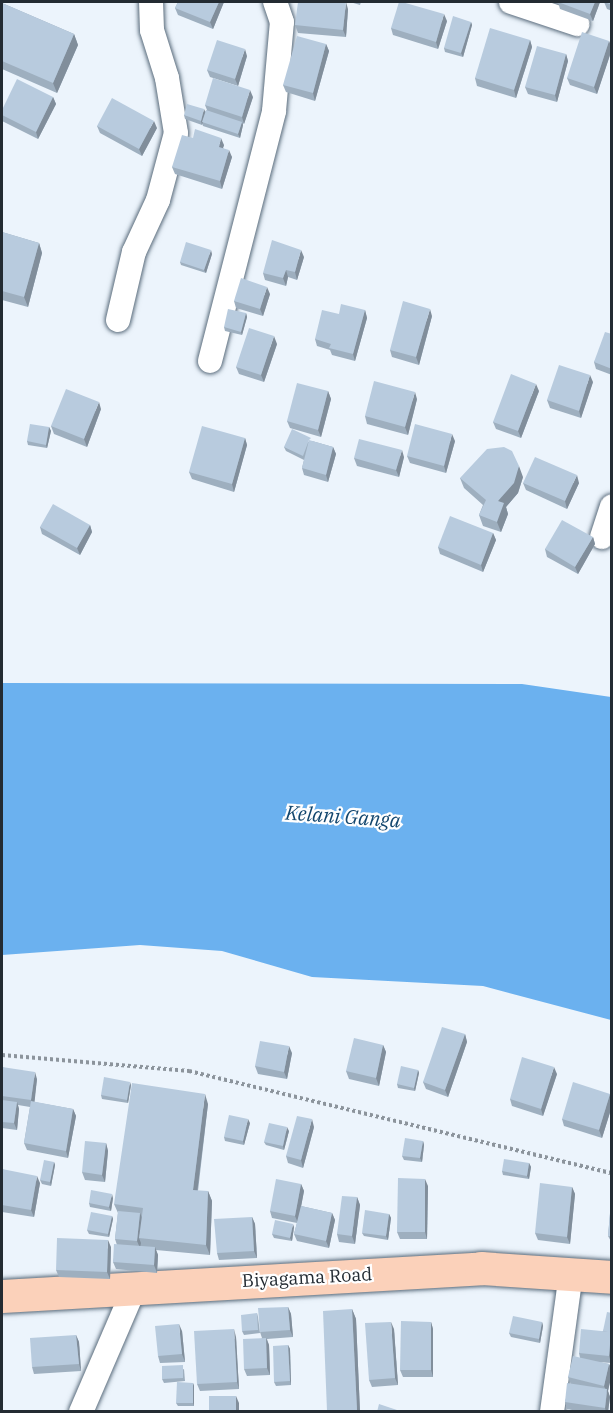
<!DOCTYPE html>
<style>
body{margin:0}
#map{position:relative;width:613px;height:1413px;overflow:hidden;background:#ecf4fc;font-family:"IBM Plex Serif",serif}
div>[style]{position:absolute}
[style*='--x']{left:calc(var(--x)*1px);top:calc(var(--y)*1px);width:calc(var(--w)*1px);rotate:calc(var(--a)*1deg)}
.water>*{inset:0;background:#6bb1ef}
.path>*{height:4px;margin-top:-2px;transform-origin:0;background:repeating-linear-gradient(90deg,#8c949c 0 3px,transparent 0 6px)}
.roads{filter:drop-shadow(0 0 2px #5a6c7c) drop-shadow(0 0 2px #5a6c7c)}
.street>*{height:24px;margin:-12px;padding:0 12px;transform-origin:12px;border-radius:12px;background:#fff}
.primary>*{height:33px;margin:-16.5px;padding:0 16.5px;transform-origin:16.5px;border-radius:16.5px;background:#fbd1ba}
.wall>*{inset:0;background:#9eafbf}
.shaded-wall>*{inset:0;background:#818e9b}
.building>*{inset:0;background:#b8cbde}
span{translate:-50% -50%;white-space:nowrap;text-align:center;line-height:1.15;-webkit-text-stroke:4.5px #fff;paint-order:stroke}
.street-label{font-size:18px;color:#232b32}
.water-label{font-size:20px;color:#12466e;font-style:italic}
.frame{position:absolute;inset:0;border:3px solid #232b32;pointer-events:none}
</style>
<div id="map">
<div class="water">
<div style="clip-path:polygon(2px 683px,522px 684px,611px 697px,611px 1020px,483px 986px,312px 977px,222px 951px,140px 945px,2px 955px)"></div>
</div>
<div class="path">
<div style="--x:2;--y:1055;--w:188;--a:4.9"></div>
<div style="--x:189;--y:1071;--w:435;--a:13.6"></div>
</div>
<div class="roads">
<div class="street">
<div style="--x:511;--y:2;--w:70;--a:18.4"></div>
<div style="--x:118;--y:320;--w:70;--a:-76.8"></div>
<div style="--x:134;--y:252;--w:57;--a:-65.2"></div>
<div style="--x:158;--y:200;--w:69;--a:-75"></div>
<div style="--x:176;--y:133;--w:56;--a:-99.3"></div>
<div style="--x:167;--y:78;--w:50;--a:-107.4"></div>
<div style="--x:152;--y:30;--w:28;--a:-92"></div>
<div style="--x:210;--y:361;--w:258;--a:-75.6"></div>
<div style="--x:274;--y:111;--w:89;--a:-84.9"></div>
<div style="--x:282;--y:22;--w:21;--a:-109"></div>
<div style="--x:602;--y:537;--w:32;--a:-72"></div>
<div style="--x:81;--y:1412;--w:134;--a:-66.7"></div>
<div style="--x:552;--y:1412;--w:139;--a:-82.2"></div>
</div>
<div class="primary">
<div style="--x:2;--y:1296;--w:480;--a:-3.3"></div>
<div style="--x:481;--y:1268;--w:131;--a:3.9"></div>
</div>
</div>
<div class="wall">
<div style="clip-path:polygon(178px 2px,224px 2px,213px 29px,178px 15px,175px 8px)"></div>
<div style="clip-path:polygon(350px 2px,361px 2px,360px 5px)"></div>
<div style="clip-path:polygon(558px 2px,600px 2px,593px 21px,560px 9px)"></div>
<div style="clip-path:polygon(604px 2px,612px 2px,612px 11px,607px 9px)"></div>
<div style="clip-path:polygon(2px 3px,74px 34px,78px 45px,57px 93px,2px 69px)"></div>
<div style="clip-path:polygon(348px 9px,346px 37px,298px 33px,295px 25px)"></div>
<div style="clip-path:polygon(447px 21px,438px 49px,393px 35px,391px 28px)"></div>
<div style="clip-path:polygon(471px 22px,472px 25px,463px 57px,445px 52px,444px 48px)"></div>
<div style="clip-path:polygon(530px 40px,532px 47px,516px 98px,477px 86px,475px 78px)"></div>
<div style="clip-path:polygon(609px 41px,612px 49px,597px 94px,570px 85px,567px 78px)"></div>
<div style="clip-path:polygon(326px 44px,329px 51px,315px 101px,286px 92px,283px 85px)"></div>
<div style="clip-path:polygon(566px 54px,568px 61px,557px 102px,528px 94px,525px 87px)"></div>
<div style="clip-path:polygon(247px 56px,238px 86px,210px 77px,207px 70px)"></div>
<div style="clip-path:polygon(53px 97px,56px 104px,38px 139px,2px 121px,2px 115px)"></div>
<div style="clip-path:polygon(253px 97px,244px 124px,243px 123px,243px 125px,240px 138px,203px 126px,202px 123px,202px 125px,185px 119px,184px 115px,205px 112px,207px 110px,205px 105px)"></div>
<div style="clip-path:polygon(97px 126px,157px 128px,142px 156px,100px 133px)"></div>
<div style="clip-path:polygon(193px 138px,224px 145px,223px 148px,232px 157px,222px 189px,175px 174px,172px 167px)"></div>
<div style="clip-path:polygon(2px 232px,39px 243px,42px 253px,28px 307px,2px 300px)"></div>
<div style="clip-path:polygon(212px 254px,206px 273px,181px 265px,180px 262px)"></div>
<div style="clip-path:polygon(304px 257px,297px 280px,288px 277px,286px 286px,265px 280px,263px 273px)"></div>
<div style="clip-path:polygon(270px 294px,263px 316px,236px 308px,234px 301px)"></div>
<div style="clip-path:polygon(365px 310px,367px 318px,355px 361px,332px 355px,330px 350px,317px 346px,315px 339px,339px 314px)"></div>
<div style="clip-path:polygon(246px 313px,247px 317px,242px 335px,225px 331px,224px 327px)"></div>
<div style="clip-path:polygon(432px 316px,419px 365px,392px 357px,390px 350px)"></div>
<div style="clip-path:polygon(612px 334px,612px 375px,596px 369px,594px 362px)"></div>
<div style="clip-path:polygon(277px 344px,264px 382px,239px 374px,236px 367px)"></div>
<div style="clip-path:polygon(593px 382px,581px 418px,550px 408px,547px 400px)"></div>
<div style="clip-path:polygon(328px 391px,331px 399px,321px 437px,290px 428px,287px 421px)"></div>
<div style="clip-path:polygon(539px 391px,521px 438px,496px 429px,493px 422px)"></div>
<div style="clip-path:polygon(417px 399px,408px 435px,367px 424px,365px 416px)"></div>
<div style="clip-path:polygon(101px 409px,87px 447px,54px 434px,51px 426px)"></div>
<div style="clip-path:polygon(49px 427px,51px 431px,47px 448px,28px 445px,27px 441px)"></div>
<div style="clip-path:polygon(245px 438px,247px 445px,234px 492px,192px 479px,189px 472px)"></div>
<div style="clip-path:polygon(312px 441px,333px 447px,336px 454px,328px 482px,304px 475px,302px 468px,304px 460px,286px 451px,284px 447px)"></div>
<div style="clip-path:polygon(455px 441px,446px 473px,410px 463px,407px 456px)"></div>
<div style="clip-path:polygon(404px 457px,399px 477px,357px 466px,354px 458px)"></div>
<div style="clip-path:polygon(523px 477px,518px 493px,506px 507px,508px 514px,501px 532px,483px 526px,479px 515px,483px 505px,464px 488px,460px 478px)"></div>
<div style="clip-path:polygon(523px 483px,579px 483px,567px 509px,526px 490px)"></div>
<div style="clip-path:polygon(90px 525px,92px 532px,80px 555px,42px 534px,40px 527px)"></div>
<div style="clip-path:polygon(493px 533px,496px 540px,483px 572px,440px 554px,438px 547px)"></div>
<div style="clip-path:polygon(593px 537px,595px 544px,578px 574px,547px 557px,545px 549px)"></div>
<div style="clip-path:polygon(465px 1034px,467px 1042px,448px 1097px,426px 1089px,423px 1082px)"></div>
<div style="clip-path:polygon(383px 1045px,386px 1052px,379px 1086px,349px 1079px,346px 1071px)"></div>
<div style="clip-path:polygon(292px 1053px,287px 1079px,258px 1074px,255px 1066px)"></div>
<div style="clip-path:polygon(2px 1067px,37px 1079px,34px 1102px,73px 1109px,76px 1116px,68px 1158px,27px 1150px,24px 1143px,30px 1107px,18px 1105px,19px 1109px,17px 1130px,2px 1128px)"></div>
<div style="clip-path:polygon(418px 1070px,419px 1073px,415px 1091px,398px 1088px,397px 1084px)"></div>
<div style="clip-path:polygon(557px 1074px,543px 1116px,512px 1106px,510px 1099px)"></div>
<div style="clip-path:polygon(131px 1085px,128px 1103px,102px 1099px,101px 1095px)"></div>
<div style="clip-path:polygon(610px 1094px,612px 1097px,612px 1106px,602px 1138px,564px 1126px,562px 1119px)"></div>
<div style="clip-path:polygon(208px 1104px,198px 1191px,208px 1191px,212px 1201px,210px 1255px,156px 1250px,158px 1255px,157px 1273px,116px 1269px,113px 1262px,117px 1245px,115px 1239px,118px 1213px,114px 1204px)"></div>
<div style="clip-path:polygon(250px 1123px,244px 1145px,225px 1141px,224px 1137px)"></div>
<div style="clip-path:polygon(314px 1127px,303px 1168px,288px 1163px,286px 1156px)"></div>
<div style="clip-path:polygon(289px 1131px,284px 1150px,266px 1145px,264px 1142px)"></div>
<div style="clip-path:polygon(423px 1141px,424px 1145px,422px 1162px,404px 1160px,402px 1156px)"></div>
<div style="clip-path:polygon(106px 1143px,108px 1151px,105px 1182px,85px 1180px,82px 1172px)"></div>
<div style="clip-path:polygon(54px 1162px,55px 1165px,51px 1186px,42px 1184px,40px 1180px)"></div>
<div style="clip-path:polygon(529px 1163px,531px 1167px,529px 1179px,503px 1175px,502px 1171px)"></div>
<div style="clip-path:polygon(2px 1169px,40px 1183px,34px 1217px,2px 1212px)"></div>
<div style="clip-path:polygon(301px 1184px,304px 1191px,301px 1206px,332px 1213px,335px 1220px,329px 1248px,297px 1241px,294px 1234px,297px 1223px,272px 1218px,270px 1211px)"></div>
<div style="clip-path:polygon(428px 1186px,427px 1239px,400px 1239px,397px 1232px)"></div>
<div style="clip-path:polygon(572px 1187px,575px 1194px,570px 1244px,538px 1240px,535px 1233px)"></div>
<div style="clip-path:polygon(357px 1197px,360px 1205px,355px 1244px,339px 1242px,337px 1234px)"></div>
<div style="clip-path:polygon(113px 1198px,111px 1211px,90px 1207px,89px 1203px)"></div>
<div style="clip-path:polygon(611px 1202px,612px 1243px,608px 1236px)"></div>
<div style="clip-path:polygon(389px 1214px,391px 1218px,388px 1240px,364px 1236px,362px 1233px)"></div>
<div style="clip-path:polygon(112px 1216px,113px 1219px,109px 1237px,89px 1234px,87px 1230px)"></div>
<div style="clip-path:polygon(252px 1217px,255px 1224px,257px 1258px,219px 1260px,217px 1253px)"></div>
<div style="clip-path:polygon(294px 1227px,292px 1241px,274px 1238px,272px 1234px)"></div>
<div style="clip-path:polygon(111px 1247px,110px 1279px,59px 1277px,56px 1270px)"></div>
<div style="clip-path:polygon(288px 1307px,291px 1314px,293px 1337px,267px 1339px,269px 1345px,270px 1375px,247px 1376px,244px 1369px,262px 1338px,260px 1332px)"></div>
<div style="clip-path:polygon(352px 1309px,356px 1319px,360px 1412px,327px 1412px)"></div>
<div style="clip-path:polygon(257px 1313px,258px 1317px,260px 1333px,244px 1335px,242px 1331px)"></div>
<div style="clip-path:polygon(612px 1313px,611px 1363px,598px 1362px,609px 1364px,612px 1370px,608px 1391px,610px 1397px,608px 1412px,582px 1412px,567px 1409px,565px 1402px,571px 1384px,568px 1377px,580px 1358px,579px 1353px,603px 1331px)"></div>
<div style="clip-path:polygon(431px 1322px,433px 1329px,433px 1377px,403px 1377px,400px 1370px)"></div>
<div style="clip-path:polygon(542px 1322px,543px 1326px,540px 1343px,511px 1337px,509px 1333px)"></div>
<div style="clip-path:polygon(394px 1329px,398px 1385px,372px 1387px,369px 1380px)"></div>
<div style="clip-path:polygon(182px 1331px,185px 1362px,160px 1363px,158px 1356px)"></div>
<div style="clip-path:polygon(76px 1335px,79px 1342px,81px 1371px,34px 1374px,32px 1367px)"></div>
<div style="clip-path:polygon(236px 1337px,239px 1389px,200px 1391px,197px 1384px)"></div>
<div style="clip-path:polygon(288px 1345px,290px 1349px,291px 1385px,276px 1386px,274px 1382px)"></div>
<div style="clip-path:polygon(184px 1369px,185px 1381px,164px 1383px,162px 1379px)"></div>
<div style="clip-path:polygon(193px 1383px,194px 1386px,194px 1406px,178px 1406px,176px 1403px)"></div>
</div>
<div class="shaded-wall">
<div style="clip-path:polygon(219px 2px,224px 2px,213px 29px,210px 22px)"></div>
<div style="clip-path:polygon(346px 2px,348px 9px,346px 37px,343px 30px)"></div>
<div style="clip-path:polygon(595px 2px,600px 2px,593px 21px,590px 14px)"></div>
<div style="clip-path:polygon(444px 14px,447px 21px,438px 49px,436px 42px)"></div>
<div style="clip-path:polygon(471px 22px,472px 25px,463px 57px,461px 53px)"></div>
<div style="clip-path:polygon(74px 34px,78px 45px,57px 93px,53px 83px)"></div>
<div style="clip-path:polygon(530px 40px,532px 47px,516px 98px,514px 90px)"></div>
<div style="clip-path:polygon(609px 41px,612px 49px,597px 94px,594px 87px)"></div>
<div style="clip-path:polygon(326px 44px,329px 51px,315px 101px,313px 93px)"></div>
<div style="clip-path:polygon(245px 49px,247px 56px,238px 86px,235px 79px)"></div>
<div style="clip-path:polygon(566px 54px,568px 61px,557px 102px,555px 95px)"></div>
<div style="clip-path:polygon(250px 90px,253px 97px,244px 124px,242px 117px)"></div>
<div style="clip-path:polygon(53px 97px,56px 104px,38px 139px,36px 132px)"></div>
<div style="clip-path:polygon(204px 109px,206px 113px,202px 125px,201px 121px)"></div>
<div style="clip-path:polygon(154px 121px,157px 128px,142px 156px,139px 149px)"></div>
<div style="clip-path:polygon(242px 122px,243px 125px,240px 138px,238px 134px)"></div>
<div style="clip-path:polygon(221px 138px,224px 145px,221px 154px,219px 147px)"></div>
<div style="clip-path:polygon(229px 150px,232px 157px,222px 189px,220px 181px)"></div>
<div style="clip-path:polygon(39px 243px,42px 253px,28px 307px,24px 297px)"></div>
<div style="clip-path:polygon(211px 250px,212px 254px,206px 273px,204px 270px)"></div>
<div style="clip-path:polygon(301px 250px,304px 257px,297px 280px,295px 272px)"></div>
<div style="clip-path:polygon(286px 270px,288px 277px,286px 286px,283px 278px)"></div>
<div style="clip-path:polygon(267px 287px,270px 294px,263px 316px,260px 309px)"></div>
<div style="clip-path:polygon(430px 309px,432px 316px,419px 365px,416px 357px)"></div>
<div style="clip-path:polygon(365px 310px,367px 318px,355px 361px,353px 354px)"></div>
<div style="clip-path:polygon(246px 313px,247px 317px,242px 335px,241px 332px)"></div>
<div style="clip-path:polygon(274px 336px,277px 344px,264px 382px,261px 375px)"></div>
<div style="clip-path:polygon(590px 375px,593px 382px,581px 418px,579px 411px)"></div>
<div style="clip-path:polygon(536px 384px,539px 391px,521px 438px,518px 431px)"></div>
<div style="clip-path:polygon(328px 391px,331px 399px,321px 437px,318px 430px)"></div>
<div style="clip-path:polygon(415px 392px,417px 399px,408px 435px,405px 427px)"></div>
<div style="clip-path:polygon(99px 402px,101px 409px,87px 447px,84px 439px)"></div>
<div style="clip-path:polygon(49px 427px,51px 431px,47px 448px,46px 445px)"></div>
<div style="clip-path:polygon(452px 434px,455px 441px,446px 473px,444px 466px)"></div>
<div style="clip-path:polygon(245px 438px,247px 445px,234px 492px,232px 484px)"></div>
<div style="clip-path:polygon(333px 447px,336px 454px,328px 482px,326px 475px)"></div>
<div style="clip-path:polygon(402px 450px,404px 457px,399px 477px,396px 470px)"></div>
<div style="clip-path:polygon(519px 466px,523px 477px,518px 493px,506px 507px,508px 514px,501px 532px,497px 522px,498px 501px)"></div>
<div style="clip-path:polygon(577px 475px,579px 483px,567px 509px,565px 501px)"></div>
<div style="clip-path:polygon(90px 525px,92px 532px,80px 555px,77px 548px)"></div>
<div style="clip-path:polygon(493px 533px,496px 540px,483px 572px,481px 565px)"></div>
<div style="clip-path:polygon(593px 537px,595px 544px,578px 574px,575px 567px)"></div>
<div style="clip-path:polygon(465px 1034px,467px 1042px,448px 1097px,445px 1090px)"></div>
<div style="clip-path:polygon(383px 1045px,386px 1052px,379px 1086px,376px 1078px)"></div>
<div style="clip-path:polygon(289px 1046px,292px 1053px,287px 1079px,284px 1072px)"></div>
<div style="clip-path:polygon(554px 1067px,557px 1074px,543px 1116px,541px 1109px)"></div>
<div style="clip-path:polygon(418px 1070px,419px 1073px,415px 1091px,414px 1088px)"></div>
<div style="clip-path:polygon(35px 1072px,37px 1079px,34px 1107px,31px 1100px)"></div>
<div style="clip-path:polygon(130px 1082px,131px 1085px,128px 1103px,127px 1100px)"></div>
<div style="clip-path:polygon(205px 1094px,208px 1104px,196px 1201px,193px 1190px)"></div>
<div style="clip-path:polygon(610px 1094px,612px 1097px,612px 1106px,602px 1138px,599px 1130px)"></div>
<div style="clip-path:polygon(17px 1102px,19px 1109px,17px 1130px,14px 1123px)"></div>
<div style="clip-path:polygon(73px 1109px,76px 1116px,68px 1158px,66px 1151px)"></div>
<div style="clip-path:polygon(248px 1119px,250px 1123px,244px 1145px,243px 1141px)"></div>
<div style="clip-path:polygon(312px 1119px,314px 1127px,303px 1168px,301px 1160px)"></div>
<div style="clip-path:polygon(287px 1127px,289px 1131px,284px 1150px,283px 1146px)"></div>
<div style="clip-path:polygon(423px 1141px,424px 1145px,422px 1162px,420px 1158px)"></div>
<div style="clip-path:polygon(106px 1143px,108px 1151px,105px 1182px,102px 1175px)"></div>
<div style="clip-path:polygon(54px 1162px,55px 1165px,51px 1186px,50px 1182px)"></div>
<div style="clip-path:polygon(529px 1163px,531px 1167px,529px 1179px,527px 1176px)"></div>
<div style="clip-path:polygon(37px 1176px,40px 1183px,34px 1217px,31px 1210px)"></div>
<div style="clip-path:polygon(425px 1179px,428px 1186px,427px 1239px,425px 1232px)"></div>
<div style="clip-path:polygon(301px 1184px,304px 1191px,298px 1223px,295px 1216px)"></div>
<div style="clip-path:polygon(572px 1187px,575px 1194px,570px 1244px,567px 1237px)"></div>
<div style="clip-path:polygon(208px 1191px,212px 1201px,210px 1255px,206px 1245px)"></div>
<div style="clip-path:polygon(112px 1194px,113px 1198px,111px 1211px,109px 1207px)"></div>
<div style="clip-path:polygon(357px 1197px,360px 1205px,355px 1244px,352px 1236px)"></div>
<div style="clip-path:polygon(140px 1213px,143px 1220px,139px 1238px,141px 1243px,140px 1248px,137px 1241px)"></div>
<div style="clip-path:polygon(332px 1213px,335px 1220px,329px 1248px,326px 1241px)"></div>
<div style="clip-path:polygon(389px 1214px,391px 1218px,388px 1240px,386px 1236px)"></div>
<div style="clip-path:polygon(112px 1216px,113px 1219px,109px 1237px,108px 1234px)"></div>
<div style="clip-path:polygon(252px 1217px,255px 1224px,257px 1258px,254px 1251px)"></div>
<div style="clip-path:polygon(293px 1224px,294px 1227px,292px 1241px,290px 1238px)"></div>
<div style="clip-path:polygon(108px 1240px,111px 1247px,110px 1279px,107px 1272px)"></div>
<div style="clip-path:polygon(155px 1247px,158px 1255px,157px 1273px,154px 1265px)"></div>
<div style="clip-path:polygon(288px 1307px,291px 1314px,293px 1337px,290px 1330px)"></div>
<div style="clip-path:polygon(352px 1309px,356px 1319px,360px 1412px,357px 1412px,357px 1410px)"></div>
<div style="clip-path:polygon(391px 1322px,394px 1329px,398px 1385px,395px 1378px)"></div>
<div style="clip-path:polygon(431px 1322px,433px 1329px,433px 1377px,431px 1370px)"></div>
<div style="clip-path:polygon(542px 1322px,543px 1326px,540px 1343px,539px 1339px)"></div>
<div style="clip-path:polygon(179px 1324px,182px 1331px,185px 1362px,182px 1354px)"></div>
<div style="clip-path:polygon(234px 1329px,236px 1337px,239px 1389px,237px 1382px)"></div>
<div style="clip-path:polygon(611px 1332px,612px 1333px,611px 1363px,609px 1356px)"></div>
<div style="clip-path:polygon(76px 1335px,79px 1342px,81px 1371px,79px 1364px)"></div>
<div style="clip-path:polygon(266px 1338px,269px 1345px,270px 1375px,267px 1368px)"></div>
<div style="clip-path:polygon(288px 1345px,290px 1349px,291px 1385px,290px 1381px)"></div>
<div style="clip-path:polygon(609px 1364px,612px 1370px,612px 1374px,608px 1391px,610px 1397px,608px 1412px,606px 1412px,605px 1408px,607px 1393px,604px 1386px)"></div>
<div style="clip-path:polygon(193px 1383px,194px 1386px,194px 1406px,193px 1403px)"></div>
<div style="clip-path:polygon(236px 1396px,239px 1403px,239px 1412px,236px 1412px)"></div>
</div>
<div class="building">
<div style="clip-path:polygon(178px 2px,219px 2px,210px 22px,175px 8px)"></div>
<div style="clip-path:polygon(298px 2px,346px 2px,343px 30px,295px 25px)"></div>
<div style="clip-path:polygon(399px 2px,402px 2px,444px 14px,436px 42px,391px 28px)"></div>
<div style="clip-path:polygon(558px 2px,595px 2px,590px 14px)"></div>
<div style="clip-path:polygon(604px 2px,612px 2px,612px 5px)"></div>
<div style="clip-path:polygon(2px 3px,74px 34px,53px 83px,2px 61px)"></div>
<div style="clip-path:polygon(453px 16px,471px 22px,461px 53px,444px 48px)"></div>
<div style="clip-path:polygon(490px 28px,530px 40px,514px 90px,475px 78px)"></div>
<div style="clip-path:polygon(582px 32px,609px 41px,594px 87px,567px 78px)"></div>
<div style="clip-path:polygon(297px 36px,326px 44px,313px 93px,283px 85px)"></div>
<div style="clip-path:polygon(217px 40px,245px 49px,235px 79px,207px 70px)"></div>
<div style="clip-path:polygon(537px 46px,566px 54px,555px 95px,525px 87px)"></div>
<div style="clip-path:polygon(213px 78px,250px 90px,242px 117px,205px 105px)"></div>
<div style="clip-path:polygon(17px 79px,53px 97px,36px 132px,2px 115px,2px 110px)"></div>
<div style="clip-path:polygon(112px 98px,154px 121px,139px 149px,97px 126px)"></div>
<div style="clip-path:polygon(187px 104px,204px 109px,201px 121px,184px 115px)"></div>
<div style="clip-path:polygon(206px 110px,242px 122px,238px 134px,202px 122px)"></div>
<div style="clip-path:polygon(195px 129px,221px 138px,219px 147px,229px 150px,220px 181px,172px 167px,182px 135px,193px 138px)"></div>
<div style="clip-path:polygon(2px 232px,39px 243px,24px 297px,2px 291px)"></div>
<div style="clip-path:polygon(272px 240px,301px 250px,295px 272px,286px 270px,283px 278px,263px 273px)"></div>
<div style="clip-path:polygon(186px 242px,211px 250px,204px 270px,180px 262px)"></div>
<div style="clip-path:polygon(241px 278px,267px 287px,260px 309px,234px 301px)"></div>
<div style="clip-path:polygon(403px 301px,430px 309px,416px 357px,390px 350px)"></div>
<div style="clip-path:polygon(341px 304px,365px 310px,353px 354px,329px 348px,331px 344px,315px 339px,322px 310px,339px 314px)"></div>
<div style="clip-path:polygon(228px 309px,246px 313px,241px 332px,224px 327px)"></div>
<div style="clip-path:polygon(249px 328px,274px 336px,261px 375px,236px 367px)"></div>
<div style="clip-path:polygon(605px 332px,612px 334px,612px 369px,594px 362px)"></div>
<div style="clip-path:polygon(559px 365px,590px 375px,579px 411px,547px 400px)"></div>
<div style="clip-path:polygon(511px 374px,536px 384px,518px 431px,493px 422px)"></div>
<div style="clip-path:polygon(374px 381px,415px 392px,405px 427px,365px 416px)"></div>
<div style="clip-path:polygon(297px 383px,328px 391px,318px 430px,287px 421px)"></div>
<div style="clip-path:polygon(66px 389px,99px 402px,84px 439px,51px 426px)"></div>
<div style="clip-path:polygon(30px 424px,49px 427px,46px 445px,27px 441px)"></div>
<div style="clip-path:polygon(415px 424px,452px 434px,444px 466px,407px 456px)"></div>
<div style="clip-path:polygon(202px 426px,245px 438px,232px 484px,189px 472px)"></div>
<div style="clip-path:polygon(292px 429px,311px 438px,309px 440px,303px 456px,284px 447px)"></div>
<div style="clip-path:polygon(359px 439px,402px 450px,396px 470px,354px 458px)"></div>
<div style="clip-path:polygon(309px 440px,333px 447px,326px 475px,302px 468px)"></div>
<div style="clip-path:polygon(504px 447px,512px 451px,519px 466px,514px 483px,498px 501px,504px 503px,497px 522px,479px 515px,486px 500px,460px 478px,487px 449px)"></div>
<div style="clip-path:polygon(535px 457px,577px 475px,565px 501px,523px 483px)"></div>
<div style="clip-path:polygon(53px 504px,90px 525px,77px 548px,40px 527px)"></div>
<div style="clip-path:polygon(450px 516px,493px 533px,481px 565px,438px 547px)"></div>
<div style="clip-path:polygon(562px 520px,593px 537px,575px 567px,545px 549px)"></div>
<div style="clip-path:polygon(442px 1027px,465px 1034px,445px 1090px,423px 1082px)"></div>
<div style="clip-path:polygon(354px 1038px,383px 1045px,376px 1078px,346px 1071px)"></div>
<div style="clip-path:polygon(260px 1041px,289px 1046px,284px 1072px,255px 1066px)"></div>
<div style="clip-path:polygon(522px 1057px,554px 1067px,541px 1109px,510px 1099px)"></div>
<div style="clip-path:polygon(401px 1066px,418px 1070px,414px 1088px,397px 1084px)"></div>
<div style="clip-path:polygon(2px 1067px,35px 1072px,31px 1100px,2px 1096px)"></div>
<div style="clip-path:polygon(104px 1077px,130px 1082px,127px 1100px,101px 1095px)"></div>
<div style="clip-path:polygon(573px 1082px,610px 1094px,599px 1130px,562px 1119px)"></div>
<div style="clip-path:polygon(132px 1083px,205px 1094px,193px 1190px,208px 1191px,206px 1245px,139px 1238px,143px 1208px,114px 1204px)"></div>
<div style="clip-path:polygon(2px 1100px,17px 1102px,14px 1123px,2px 1122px)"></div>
<div style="clip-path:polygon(31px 1101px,73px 1109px,66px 1151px,24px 1143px)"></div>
<div style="clip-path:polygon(229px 1115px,248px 1119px,243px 1141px,224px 1137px)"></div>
<div style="clip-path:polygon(297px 1116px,312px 1119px,301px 1160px,286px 1156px)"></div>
<div style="clip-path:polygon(269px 1123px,287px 1127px,283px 1146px,264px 1142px)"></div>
<div style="clip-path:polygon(405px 1138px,423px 1141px,420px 1158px,402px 1156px)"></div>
<div style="clip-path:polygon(85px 1141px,106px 1143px,102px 1175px,82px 1172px)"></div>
<div style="clip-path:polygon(504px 1159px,529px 1163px,527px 1176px,502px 1171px)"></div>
<div style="clip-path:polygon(44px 1160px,54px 1162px,50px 1182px,40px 1180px)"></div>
<div style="clip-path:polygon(2px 1169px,37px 1176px,31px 1210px,2px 1205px)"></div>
<div style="clip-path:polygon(398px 1178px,425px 1179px,425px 1232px,397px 1232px)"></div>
<div style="clip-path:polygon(276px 1179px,301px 1184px,295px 1216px,270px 1211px)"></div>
<div style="clip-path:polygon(540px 1183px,572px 1187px,567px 1237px,535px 1233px)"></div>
<div style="clip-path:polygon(91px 1190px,112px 1194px,109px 1207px,89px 1203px)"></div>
<div style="clip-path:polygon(342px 1196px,357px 1197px,352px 1236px,337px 1234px)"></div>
<div style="clip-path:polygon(611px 1202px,612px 1202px,612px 1236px,608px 1236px)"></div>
<div style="clip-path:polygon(301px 1206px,332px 1213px,326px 1241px,294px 1234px)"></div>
<div style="clip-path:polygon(365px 1210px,389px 1214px,386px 1236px,362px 1233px)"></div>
<div style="clip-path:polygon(118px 1211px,140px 1213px,137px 1241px,115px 1239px)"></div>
<div style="clip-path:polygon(91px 1212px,112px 1216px,108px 1234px,87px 1230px)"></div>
<div style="clip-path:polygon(252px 1217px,254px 1251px,217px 1253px,214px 1219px)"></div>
<div style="clip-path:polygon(275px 1220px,293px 1224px,290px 1238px,272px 1234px)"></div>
<div style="clip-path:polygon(57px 1238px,108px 1240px,107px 1272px,56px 1270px)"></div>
<div style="clip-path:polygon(114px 1244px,155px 1247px,154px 1265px,113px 1262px)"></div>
<div style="clip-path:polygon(288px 1307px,290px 1330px,260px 1332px,258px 1308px)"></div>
<div style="clip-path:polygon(352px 1309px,357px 1410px,327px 1411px,323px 1311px)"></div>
<div style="clip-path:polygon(607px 1312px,612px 1313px,612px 1333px,603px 1331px)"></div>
<div style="clip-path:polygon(257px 1313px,258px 1330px,242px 1331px,241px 1315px)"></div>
<div style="clip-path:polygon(513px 1316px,542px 1322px,539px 1339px,509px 1333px)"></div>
<div style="clip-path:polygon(401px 1321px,431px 1322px,431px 1370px,400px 1370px)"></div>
<div style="clip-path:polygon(391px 1322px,395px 1378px,369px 1380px,365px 1323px)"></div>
<div style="clip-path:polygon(179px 1324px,182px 1354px,158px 1356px,155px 1326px)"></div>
<div style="clip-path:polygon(234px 1329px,237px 1382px,197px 1384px,194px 1331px)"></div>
<div style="clip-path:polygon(581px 1329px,611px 1332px,609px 1356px,579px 1353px)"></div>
<div style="clip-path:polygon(76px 1335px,79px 1364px,32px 1367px,30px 1338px)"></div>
<div style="clip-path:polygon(266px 1338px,267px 1368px,244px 1369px,243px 1339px)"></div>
<div style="clip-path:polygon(288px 1345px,290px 1381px,274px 1382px,273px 1346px)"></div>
<div style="clip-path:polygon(573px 1356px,609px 1364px,604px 1386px,568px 1377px)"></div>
<div style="clip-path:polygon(183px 1365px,183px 1378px,162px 1379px,162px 1366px)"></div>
<div style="clip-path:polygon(177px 1382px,193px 1383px,193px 1403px,176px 1403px)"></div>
<div style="clip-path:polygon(567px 1383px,607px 1389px,605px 1408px,565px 1402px)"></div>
<div style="clip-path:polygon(209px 1396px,236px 1396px,236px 1412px,209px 1412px)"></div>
<div style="clip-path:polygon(379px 1404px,403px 1412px,377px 1412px)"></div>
</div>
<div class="street-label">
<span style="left:307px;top:1278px;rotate:-3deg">Biyagama Road</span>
</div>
<div class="water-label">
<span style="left:343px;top:816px;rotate:4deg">Kelani Ganga</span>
</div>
<div class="frame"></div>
</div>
